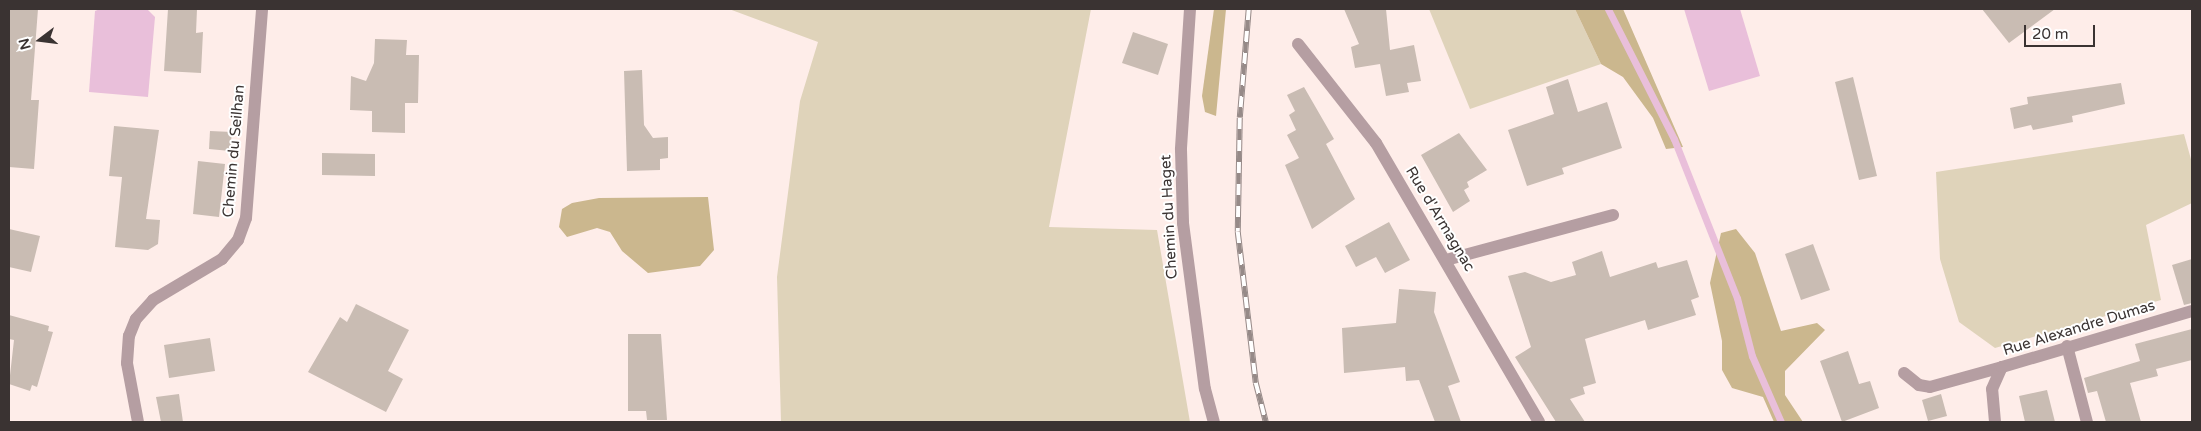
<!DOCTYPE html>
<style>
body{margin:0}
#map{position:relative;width:2201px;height:431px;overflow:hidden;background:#feede9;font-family:"Varela Round",sans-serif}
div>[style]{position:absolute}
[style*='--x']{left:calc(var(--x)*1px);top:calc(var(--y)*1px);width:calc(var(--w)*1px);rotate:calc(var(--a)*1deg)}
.green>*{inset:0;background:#dfd3ba}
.forest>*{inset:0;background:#cbb78e}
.water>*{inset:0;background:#e9bfda}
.stream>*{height:7px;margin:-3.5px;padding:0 3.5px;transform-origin:3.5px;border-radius:3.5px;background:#e9bfda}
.building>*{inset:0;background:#c9bcb3}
.minor>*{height:12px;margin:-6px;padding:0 6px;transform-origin:6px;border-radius:6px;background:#b59ea2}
.rail>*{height:5.5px;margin-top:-2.75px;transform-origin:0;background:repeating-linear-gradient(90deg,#fff 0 11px,#968a88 0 22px);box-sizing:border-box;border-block:1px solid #968a88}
span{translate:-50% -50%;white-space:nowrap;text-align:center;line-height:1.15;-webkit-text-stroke:4px #fff;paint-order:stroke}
.street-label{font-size:15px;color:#3a3332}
.frame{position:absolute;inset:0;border:10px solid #3a3332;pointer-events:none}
.north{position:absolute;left:15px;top:15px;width:50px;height:50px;-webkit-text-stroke:4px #fff;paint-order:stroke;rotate:255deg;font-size:14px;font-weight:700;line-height:20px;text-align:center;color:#3a3332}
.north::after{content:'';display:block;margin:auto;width:18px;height:22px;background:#3a3332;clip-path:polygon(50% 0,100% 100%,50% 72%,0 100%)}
.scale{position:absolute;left:2024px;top:25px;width:71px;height:22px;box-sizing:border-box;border:2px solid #3a3332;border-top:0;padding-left:6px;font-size:15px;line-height:18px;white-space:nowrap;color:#3a3332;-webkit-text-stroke:4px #fff;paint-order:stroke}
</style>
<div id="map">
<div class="green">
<div style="clip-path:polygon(729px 9px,1091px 9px,1049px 227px,1157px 230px,1190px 422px,781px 422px,777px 277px,800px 101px,818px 42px)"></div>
<div style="clip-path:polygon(1429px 9px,1575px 9px,1601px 64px,1470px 109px)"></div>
<div style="clip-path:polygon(2184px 134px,2192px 163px,2192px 203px,2146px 225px,2161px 300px,1995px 348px,1959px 322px,1940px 259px,1936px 172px)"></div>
</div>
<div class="forest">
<div style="clip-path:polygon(1214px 9px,1226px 9px,1216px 116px,1205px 112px,1202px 96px)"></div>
<div style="clip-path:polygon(1575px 9px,1623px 9px,1683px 147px,1666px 149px,1653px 118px,1623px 77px,1601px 64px)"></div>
<div style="clip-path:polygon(708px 197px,714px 250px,700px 266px,648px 273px,622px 251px,610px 232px,597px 228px,567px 237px,559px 227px,562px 209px,572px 203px,599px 198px)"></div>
<div style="clip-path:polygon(1736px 229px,1755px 253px,1781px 331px,1817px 323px,1825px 330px,1785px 371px,1785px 395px,1803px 422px,1774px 422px,1763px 397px,1732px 388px,1722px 370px,1722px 341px,1710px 283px,1721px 233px)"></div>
</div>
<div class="water">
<div style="clip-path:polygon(100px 9px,147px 9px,155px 17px,148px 97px,89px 92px,95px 11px)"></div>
<div style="clip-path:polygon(1684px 9px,1740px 9px,1760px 76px,1709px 91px)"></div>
</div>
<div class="stream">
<div style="--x:1608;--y:9;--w:146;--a:63.1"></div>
<div style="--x:1674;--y:139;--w:171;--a:68.4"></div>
<div style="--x:1737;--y:298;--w:60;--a:75.5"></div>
<div style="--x:1752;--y:356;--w:72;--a:66.3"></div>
</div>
<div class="building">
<div style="clip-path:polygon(9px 9px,38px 9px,31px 100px,39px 100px,34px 169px,9px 167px)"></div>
<div style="clip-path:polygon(168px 9px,197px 9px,196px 33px,203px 32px,201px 73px,164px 71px)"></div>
<div style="clip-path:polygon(1344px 9px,1386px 9px,1390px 50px,1414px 45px,1421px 81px,1407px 83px,1409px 92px,1386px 96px,1380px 64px,1355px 68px,1351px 47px,1359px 44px)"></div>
<div style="clip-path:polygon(1982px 9px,2055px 9px,2009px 43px)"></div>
<div style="clip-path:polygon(1133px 32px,1168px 44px,1158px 75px,1122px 63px)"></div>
<div style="clip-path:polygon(375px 39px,407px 40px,406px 55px,419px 55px,418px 103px,405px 103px,405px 133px,372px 132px,372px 111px,350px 110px,351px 76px,366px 81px,374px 63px)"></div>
<div style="clip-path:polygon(642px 70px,644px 125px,653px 138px,668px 137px,668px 158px,660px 159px,660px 170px,627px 171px,624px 71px)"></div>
<div style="clip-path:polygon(1853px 77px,1877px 176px,1859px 180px,1835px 82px)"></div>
<div style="clip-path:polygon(1568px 79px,1578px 112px,1607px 102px,1622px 148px,1562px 168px,1564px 174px,1527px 186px,1508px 130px,1554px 114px,1546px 87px)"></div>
<div style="clip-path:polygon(2121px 83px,2125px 104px,2072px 116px,2073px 122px,2033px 130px,2031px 125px,2014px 129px,2010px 108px,2028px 104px,2027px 97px)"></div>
<div style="clip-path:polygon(1304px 87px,1334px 139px,1326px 144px,1355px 199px,1312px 229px,1285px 165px,1299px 158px,1287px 135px,1296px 130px,1289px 115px,1295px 111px,1287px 95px)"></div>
<div style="clip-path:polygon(114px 126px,159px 130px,146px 219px,160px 220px,158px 244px,148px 250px,115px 247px,122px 177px,109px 176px)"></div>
<div style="clip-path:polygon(210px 131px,232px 132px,230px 151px,209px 149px)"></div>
<div style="clip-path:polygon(1459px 133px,1487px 170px,1467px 182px,1469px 187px,1464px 190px,1470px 201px,1453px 212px,1421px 155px)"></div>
<div style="clip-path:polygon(322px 153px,375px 154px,375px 176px,322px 175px)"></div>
<div style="clip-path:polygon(198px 161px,225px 164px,219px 217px,193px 214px)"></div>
<div style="clip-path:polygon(1389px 222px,1410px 260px,1385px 273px,1376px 257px,1356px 267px,1345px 246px)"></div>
<div style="clip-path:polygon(9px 229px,40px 236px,31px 272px,9px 267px)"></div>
<div style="clip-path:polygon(1813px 244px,1830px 290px,1801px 300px,1785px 254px)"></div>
<div style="clip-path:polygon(1602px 251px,1610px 277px,1656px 262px,1658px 268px,1687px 260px,1699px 297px,1691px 300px,1696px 315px,1648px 330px,1645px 320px,1585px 339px,1596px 383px,1583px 387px,1585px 394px,1570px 399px,1585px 422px,1556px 422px,1515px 357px,1531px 347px,1508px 276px,1525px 272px,1551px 282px,1576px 275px,1572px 262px)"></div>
<div style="clip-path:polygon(2192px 259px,2192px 303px,2184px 305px,2172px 265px)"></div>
<div style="clip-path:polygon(1399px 289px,1436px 292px,1434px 312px,1460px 382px,1448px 386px,1461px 422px,1435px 422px,1419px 380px,1406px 381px,1405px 367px,1344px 373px,1342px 328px,1396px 323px)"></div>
<div style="clip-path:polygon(356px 304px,409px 330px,388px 371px,403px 379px,386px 412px,308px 372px,340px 317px,347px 322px)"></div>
<div style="clip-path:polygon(9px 315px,49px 326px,48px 331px,53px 332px,37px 387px,32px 385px,30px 391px,9px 384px,14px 340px,9px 339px)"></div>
<div style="clip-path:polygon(2192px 329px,2192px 360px,2156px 369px,2158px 376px,2130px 383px,2141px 422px,2106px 422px,2097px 391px,2088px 393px,2084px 378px,2140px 361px,2135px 344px)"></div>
<div style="clip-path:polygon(628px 334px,661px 334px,667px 420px,647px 420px,646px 411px,628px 411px)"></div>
<div style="clip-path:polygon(210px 338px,215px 371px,169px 378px,164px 345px)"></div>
<div style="clip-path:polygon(1848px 351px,1859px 384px,1870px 381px,1879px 408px,1842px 422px,1820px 361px)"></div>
<div style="clip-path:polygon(2047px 390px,2055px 422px,2025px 422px,2019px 396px)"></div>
<div style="clip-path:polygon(179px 394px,183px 422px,161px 422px,156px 397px)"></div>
<div style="clip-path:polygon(1941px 394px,1947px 416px,1928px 421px,1922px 400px)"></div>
</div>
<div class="minor">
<div style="--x:1190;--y:9;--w:141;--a:93.7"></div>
<div style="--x:1181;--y:150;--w:73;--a:88.4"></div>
<div style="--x:1183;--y:223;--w:167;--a:82.5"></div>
<div style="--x:1205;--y:389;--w:34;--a:75"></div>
<div style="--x:1298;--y:44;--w:126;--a:51.8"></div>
<div style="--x:1376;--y:143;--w:323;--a:59.7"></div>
<div style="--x:1446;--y:260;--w:173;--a:-15.1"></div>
<div style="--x:2067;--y:346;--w:79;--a:75.3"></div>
<div style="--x:1904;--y:373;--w:19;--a:39"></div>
<div style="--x:1919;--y:385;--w:11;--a:10"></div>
<div style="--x:1930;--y:387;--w:75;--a:-15.5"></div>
<div style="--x:138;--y:422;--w:60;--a:-100.6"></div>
<div style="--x:127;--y:363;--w:27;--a:-86"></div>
<div style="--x:129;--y:336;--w:18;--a:-68"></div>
<div style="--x:136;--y:319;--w:25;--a:-48"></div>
<div style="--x:153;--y:300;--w:80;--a:-30.7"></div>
<div style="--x:222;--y:259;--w:25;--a:-50"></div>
<div style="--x:238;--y:240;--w:23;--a:-70"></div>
<div style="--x:246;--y:218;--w:210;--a:-85.6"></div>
<div style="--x:1995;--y:422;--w:33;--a:-95"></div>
<div style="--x:1992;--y:389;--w:24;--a:-66"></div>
<div style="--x:2002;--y:367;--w:198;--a:-16.4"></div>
</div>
<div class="rail">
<div style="--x:1249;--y:9;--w:109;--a:94.7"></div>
<div style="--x:1240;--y:118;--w:114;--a:91"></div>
<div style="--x:1238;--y:232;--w:152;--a:83.2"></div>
<div style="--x:1256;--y:383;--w:40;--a:75.6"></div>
</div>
<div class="street-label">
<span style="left:234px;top:151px;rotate:-85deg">Chemin du Seilhan</span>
<span style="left:1169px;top:217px;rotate:-93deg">Chemin du Haget</span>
<span style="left:1440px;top:219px;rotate:59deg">Rue d'Armagnac</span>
<span style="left:2079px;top:328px;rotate:-17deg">Rue Alexandre Dumas</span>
</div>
<div class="frame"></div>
<div class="north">N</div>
<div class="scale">20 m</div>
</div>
